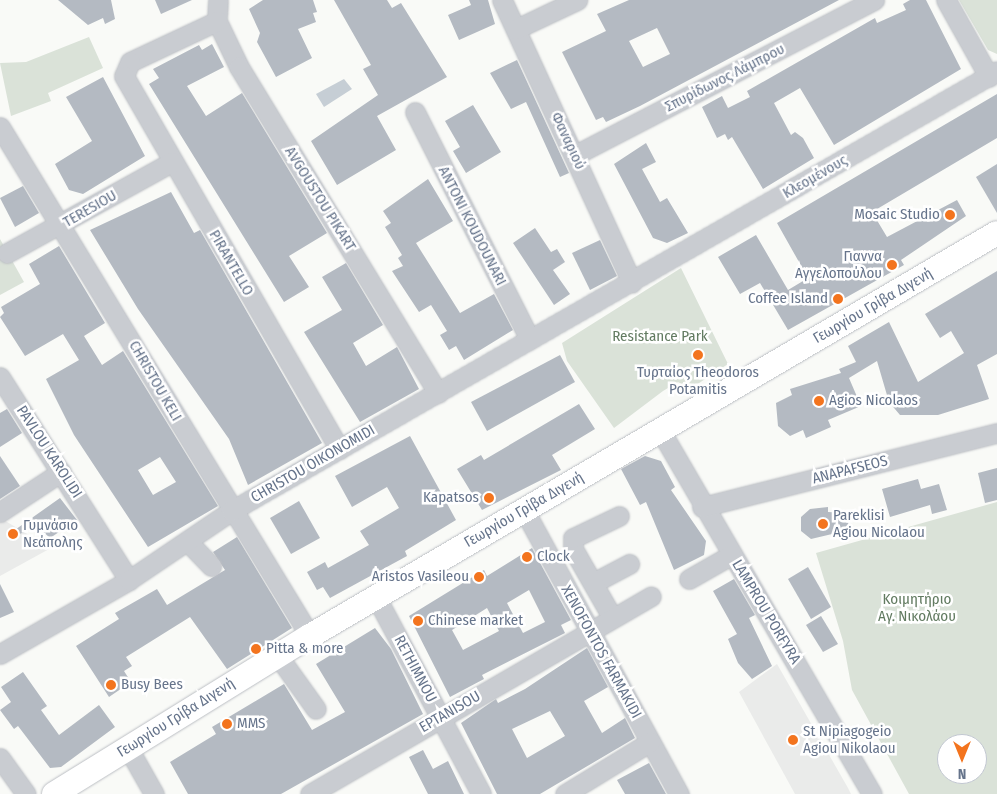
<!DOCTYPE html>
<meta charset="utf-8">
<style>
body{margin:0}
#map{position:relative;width:997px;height:794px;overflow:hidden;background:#f9faf7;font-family:"Fira Sans Condensed",sans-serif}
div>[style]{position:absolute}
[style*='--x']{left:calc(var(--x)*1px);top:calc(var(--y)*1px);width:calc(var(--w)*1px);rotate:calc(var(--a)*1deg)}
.built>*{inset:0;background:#eaebea}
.green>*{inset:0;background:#dae2d8}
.water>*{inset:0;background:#c6ced5}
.building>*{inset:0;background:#b4bac2}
.roads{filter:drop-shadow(0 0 1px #bcbfc4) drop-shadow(0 0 1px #bcbfc4)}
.minor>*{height:19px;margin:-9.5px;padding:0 9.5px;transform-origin:9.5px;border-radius:9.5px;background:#c9ccd1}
.major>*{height:24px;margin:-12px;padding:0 12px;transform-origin:12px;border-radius:12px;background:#fff}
.dots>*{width:14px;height:14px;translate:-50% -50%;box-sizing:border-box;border:2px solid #fff;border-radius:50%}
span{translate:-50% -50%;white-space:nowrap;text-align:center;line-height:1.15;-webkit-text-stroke:5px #fff;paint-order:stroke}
.street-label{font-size:15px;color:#66748b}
.poi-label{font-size:15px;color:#66748b}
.right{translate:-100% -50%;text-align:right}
.left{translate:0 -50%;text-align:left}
.park-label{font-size:15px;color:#627b61}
.north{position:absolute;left:937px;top:734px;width:50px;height:50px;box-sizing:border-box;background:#fff;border:1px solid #c2c7d1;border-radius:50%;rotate:180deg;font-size:14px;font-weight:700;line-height:20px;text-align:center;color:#66748b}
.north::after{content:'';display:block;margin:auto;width:18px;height:22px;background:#f3741e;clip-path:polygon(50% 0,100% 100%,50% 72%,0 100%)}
</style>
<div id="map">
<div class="built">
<div style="clip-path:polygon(0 518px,2px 519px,51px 548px,0 576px)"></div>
<div style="clip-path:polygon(777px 664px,848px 788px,851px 794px,795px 794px,739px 692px)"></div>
</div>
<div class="green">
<div style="clip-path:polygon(959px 0,997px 0,997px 54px,988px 50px)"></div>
<div style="clip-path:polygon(89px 37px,103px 68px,48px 93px,51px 101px,11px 116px,0 63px,26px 62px)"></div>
<div style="clip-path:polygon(0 239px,24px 282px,0 295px)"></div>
<div style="clip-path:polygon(681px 268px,728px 364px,690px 389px,678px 382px,663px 391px,614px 428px,567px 361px,562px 343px)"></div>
<div style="clip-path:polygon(evenodd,997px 502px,997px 794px,909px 794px,852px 690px,843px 641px,816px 553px,997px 502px,947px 744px,977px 744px,977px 774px,947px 774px,947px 744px)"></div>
</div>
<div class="water">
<div style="clip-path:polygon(344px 79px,352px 89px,324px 107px,316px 94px)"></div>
</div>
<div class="building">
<div style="clip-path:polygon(58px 0,111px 0,115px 19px,105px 24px,103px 18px,88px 25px)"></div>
<div style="clip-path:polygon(155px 0,192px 0,161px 14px)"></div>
<div style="clip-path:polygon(263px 0,313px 0,317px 12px,313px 13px,316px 22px,298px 29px,312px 58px,276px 77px,257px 42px,260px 33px,249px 9px)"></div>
<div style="clip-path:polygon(334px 0,387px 0,392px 8px,401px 3px,447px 77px,377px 116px,396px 150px,337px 185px,311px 141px,378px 95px,363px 69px,371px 65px)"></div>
<div style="clip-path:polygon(469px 0,488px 0,495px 24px,459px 40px,448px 15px,471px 5px)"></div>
<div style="clip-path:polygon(evenodd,629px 0,839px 0,640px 106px,606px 122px,603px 117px,596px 120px,562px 52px,606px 31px,597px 14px,629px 0,657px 28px,670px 54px,643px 67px,629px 41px,657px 28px)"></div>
<div style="clip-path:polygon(910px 0,926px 0,961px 69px,834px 145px,800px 88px,774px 103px,791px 135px,795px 132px,803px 138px,814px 158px,763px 189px,732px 137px,728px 140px,725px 134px,717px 138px,702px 107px,722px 96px,728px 108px,750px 97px,747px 91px,875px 18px,877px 23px,906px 10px,903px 4px)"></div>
<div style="clip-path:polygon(212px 44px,224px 67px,187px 86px,206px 116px,242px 93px,327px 233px,289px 256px,309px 287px,284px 302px,149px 84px,159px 78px,153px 69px,199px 45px,202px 50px)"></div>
<div style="clip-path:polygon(517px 60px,569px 173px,560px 177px,526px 102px,511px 109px,490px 73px)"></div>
<div style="clip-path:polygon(103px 77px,145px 156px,83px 194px,69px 190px,55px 164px,92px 141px,66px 97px)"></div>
<div style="clip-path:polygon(997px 94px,997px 138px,872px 212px,887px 237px,957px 200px,966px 216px,901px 260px,904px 265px,788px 330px,760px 283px,740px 294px,718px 257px,756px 235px,788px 290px,808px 278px,777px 223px)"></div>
<div style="clip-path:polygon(473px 105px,501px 152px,466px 173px,453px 151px,460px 147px,445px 121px)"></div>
<div style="clip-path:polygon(646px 143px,656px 162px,642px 169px,660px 202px,667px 198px,688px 233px,667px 243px,653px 238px,614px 164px)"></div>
<div style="clip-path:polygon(997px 164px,997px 213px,976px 177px)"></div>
<div style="clip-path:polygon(428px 179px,453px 221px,416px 243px,460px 313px,494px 294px,513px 330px,464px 360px,456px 346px,449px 350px,440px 335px,447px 331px,431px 305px,419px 312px,392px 271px,403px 266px,398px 258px,402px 255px,385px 227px,391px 223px,383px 211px)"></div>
<div style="clip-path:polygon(23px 186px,39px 213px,15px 227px,0 198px)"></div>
<div style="clip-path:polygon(171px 192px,194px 233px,200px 230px,322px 443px,248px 485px,229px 439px,138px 309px,90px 230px)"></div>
<div style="clip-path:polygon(535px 228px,551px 252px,557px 249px,565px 262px,553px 270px,570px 294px,554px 305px,513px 243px)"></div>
<div style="clip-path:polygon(600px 240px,617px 276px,590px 290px,572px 253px)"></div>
<div style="clip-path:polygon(evenodd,59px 246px,105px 323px,84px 336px,102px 365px,123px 351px,218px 506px,148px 547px,74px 435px,46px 379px,79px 360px,63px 334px,25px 356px,0 317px,4px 313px,1px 307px,40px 284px,29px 264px,59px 246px,160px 457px,176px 482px,153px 495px,138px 470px,160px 457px)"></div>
<div style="clip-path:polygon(346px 263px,383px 325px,353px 343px,366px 366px,397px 347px,419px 389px,360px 422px,304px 332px,342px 310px,322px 277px)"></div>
<div style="clip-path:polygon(997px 271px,997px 354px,977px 365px,989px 399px,938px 415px,900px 415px,889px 402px,877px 361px,849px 378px,861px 406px,828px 420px,831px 427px,806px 438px,803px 430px,790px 436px,778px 426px,776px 403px,792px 395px,790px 389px,841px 373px,839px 369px,856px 362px,848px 346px,889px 322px,918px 382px,964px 353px,951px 331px,940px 338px,925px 314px)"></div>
<div style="clip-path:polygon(560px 355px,575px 382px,487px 431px,471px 402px)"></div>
<div style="clip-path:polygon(579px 404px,595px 429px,552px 455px,561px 470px,482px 510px,457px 469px,481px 455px,484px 460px)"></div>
<div style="clip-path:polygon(7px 409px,22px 433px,0 447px,0 413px)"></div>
<div style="clip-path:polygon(410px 436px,456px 520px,405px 551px,407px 556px,330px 598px,323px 587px,317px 590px,307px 572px,325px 562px,328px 568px,369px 545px,360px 531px,399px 508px,387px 487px,352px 507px,335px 476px)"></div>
<div style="clip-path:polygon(0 456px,20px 486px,0 499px)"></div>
<div style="clip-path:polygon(645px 456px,661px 461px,675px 487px,671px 490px,706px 541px,704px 555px,674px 570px,646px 502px,640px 505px,621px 469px)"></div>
<div style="clip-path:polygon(997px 468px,997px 500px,985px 503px,978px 473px)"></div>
<div style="clip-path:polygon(918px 479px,921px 489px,939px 484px,947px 510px,932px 514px,930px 505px,890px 517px,882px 489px)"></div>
<div style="clip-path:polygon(60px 498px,77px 520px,50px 538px,38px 527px,14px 536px,12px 532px)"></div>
<div style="clip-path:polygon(299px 501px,320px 538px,291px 554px,270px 518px)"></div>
<div style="clip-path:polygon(828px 507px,828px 512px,847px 513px,849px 530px,811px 539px,801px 531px,801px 517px,810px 509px)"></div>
<div style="clip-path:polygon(237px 537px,292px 628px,227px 669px,190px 617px,126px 657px,132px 666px,124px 671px,131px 682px,109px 697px,76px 646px,119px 619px,115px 613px,157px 589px,167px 605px,225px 570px,213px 552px)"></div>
<div style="clip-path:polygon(evenodd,532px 548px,571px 620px,561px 625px,565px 633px,482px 675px,484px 679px,450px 697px,409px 616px,484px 570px,487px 576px,532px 548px,529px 590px,545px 622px,523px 633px,507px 603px,529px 590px,532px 548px,487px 608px,499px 631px,463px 650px,452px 630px,487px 608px)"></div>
<div style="clip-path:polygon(808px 567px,831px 607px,811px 619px,788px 579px)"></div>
<div style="clip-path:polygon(734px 579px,755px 615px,749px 618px,772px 666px,752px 679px,738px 663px,728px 639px,737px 634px,713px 591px)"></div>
<div style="clip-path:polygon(0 584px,14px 612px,0 618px)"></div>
<div style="clip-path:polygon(821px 616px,838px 644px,823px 652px,806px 625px)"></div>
<div style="clip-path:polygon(375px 628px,391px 649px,423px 714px,281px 794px,188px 794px,170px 762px,216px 734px,212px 727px,284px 684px,312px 730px,345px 712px,316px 664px)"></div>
<div style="clip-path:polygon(evenodd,587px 648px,608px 687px,584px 701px,602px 733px,625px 718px,635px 738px,540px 794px,497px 794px,461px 723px,496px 699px,498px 703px,525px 689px,587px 648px,550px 711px,565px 736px,527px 758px,512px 729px,550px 711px)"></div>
<div style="clip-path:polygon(23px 672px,47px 706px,41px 710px,59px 735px,99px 705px,115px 727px,61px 767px,50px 768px,18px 726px,14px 729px,0 710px,11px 702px,1px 687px)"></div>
<div style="clip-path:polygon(423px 750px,433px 769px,448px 761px,464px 794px,428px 794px,409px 757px)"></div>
<div style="clip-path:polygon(649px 763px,666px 794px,625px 794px,617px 780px)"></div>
</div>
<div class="roads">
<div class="minor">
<div style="--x:218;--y:0;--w:21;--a:93"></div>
<div style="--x:217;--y:21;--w:51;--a:64.4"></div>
<div style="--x:239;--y:67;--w:382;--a:58.6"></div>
<div style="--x:502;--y:0;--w:311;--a:65.3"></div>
<div style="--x:946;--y:0;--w:88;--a:60.8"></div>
<div style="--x:217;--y:21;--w:96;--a:154.8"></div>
<div style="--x:130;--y:62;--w:15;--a:113"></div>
<div style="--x:124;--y:76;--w:431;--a:60"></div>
<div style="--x:516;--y:29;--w:68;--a:-25.4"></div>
<div style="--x:415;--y:112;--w:255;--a:63.2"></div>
<div style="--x:0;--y:127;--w:596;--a:58.66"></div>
<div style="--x:575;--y:155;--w:337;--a:-27.4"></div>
<div style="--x:7;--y:253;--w:188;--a:-28.9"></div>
<div style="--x:0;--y:377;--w:241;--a:57.6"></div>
<div style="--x:660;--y:430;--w:421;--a:59.8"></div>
<div style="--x:702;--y:507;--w:304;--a:-14.1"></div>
<div style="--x:524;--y:510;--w:324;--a:61.4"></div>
<div style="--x:0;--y:512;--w:73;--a:-33.3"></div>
<div style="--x:187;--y:541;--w:35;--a:46"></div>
<div style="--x:689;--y:579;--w:48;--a:-29.7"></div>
<div style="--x:593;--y:583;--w:41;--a:-27.8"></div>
<div style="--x:376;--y:597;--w:223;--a:61.9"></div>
<div style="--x:612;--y:617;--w:78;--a:-119.8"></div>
<div style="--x:573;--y:549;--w:11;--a:-90"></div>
<div style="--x:573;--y:538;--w:51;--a:-25.6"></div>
<div style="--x:0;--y:654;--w:149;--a:-29.8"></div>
<div style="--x:129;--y:580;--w:123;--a:-34.1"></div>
<div style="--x:231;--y:511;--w:883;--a:-29.87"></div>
<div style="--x:278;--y:656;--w:65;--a:54.4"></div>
<div style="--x:128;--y:748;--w:53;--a:60.5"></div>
<div style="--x:0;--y:758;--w:44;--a:54.2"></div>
<div style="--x:310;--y:794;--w:394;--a:-30.1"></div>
<div style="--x:565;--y:794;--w:100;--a:-31.5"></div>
</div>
<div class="major">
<div style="--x:54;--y:794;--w:301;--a:-31.7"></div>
<div style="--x:310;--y:636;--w:796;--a:-30.4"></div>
</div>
</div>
<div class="dots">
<div style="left:950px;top:215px;background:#f3741e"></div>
<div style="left:892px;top:265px;background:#f3741e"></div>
<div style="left:838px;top:299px;background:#f3741e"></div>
<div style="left:698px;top:355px;background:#f3741e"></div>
<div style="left:819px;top:401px;background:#f3741e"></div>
<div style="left:489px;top:498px;background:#f3741e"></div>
<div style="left:823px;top:524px;background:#f3741e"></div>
<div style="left:13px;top:534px;background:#f3741e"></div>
<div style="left:527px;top:557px;background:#f3741e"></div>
<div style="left:479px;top:577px;background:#f3741e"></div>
<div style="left:418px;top:621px;background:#f3741e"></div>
<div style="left:256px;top:649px;background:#f3741e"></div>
<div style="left:111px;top:685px;background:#f3741e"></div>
<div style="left:227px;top:724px;background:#f3741e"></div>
<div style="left:793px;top:740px;background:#f3741e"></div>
</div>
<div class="street-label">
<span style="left:725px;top:78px;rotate:-27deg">Σπυρίδωνος Λάμπρου</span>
<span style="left:568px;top:141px;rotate:65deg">Φαναριού</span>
<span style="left:815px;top:177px;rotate:-30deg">Κλεομένους</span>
<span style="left:320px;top:199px;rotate:58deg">AVGOUSTOU PIKART</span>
<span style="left:90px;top:209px;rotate:-30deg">TERESIOU</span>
<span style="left:472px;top:226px;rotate:63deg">ANTONI KOUDOUNARI</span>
<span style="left:231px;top:263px;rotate:60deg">PIRANTELLO</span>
<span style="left:873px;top:306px;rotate:-30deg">Γεωργίου Γρίβα Διγενή</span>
<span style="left:155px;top:381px;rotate:60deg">CHRISTOU KELI</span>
<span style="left:49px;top:452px;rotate:57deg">PAVLOU KAROLIDI</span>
<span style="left:313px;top:464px;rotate:-30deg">CHRISTOU OIKONOMIDI</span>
<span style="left:850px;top:470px;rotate:-14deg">ANAPAFSEOS</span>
<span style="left:524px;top:510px;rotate:-30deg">Γεωργίου Γρίβα Διγενή</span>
<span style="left:766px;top:612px;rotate:59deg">LAMPROU PORFYRA</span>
<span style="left:601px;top:652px;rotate:61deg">XENOFONTOS FARMAKIDI</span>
<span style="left:415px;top:669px;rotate:62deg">RETHIMNOU</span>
<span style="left:450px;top:712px;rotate:-30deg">EPTANISOU</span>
<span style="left:176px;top:718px;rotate:-32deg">Γεωργίου Γρίβα Διγενή</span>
</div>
<div class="poi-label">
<span class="right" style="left:940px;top:215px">Mosaic Studio</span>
<span class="right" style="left:882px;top:265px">Γιαννα<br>Αγγελοπούλου</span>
<span class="right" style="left:828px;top:299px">Coffee Island</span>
<span style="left:698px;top:381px">Τυρταίος Theodoros<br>Potamitis</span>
<span class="left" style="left:829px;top:401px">Agios Nicolaos</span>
<span class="right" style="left:479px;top:498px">Kapatsos</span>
<span class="left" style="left:833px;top:524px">Pareklisi<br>Agiou Nicolaou</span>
<span class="left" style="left:23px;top:534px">Γυμνάσιο<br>Νεάπολης</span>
<span class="left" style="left:537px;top:557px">Clock</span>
<span class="right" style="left:469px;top:577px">Aristos Vasileou</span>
<span class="left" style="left:428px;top:621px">Chinese market</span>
<span class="left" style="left:266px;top:649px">Pitta &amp; more</span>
<span class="left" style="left:121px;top:685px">Busy Bees</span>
<span class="left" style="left:237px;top:724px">MMS</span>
<span class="left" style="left:803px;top:740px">St Nipiagogeio<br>Agiou Nikolaou</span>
</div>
<div class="park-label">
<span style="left:660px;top:337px">Resistance Park</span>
<span style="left:917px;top:608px">Κοιμητήριο<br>Αγ. Νικολάου</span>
</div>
<div class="north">N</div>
</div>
